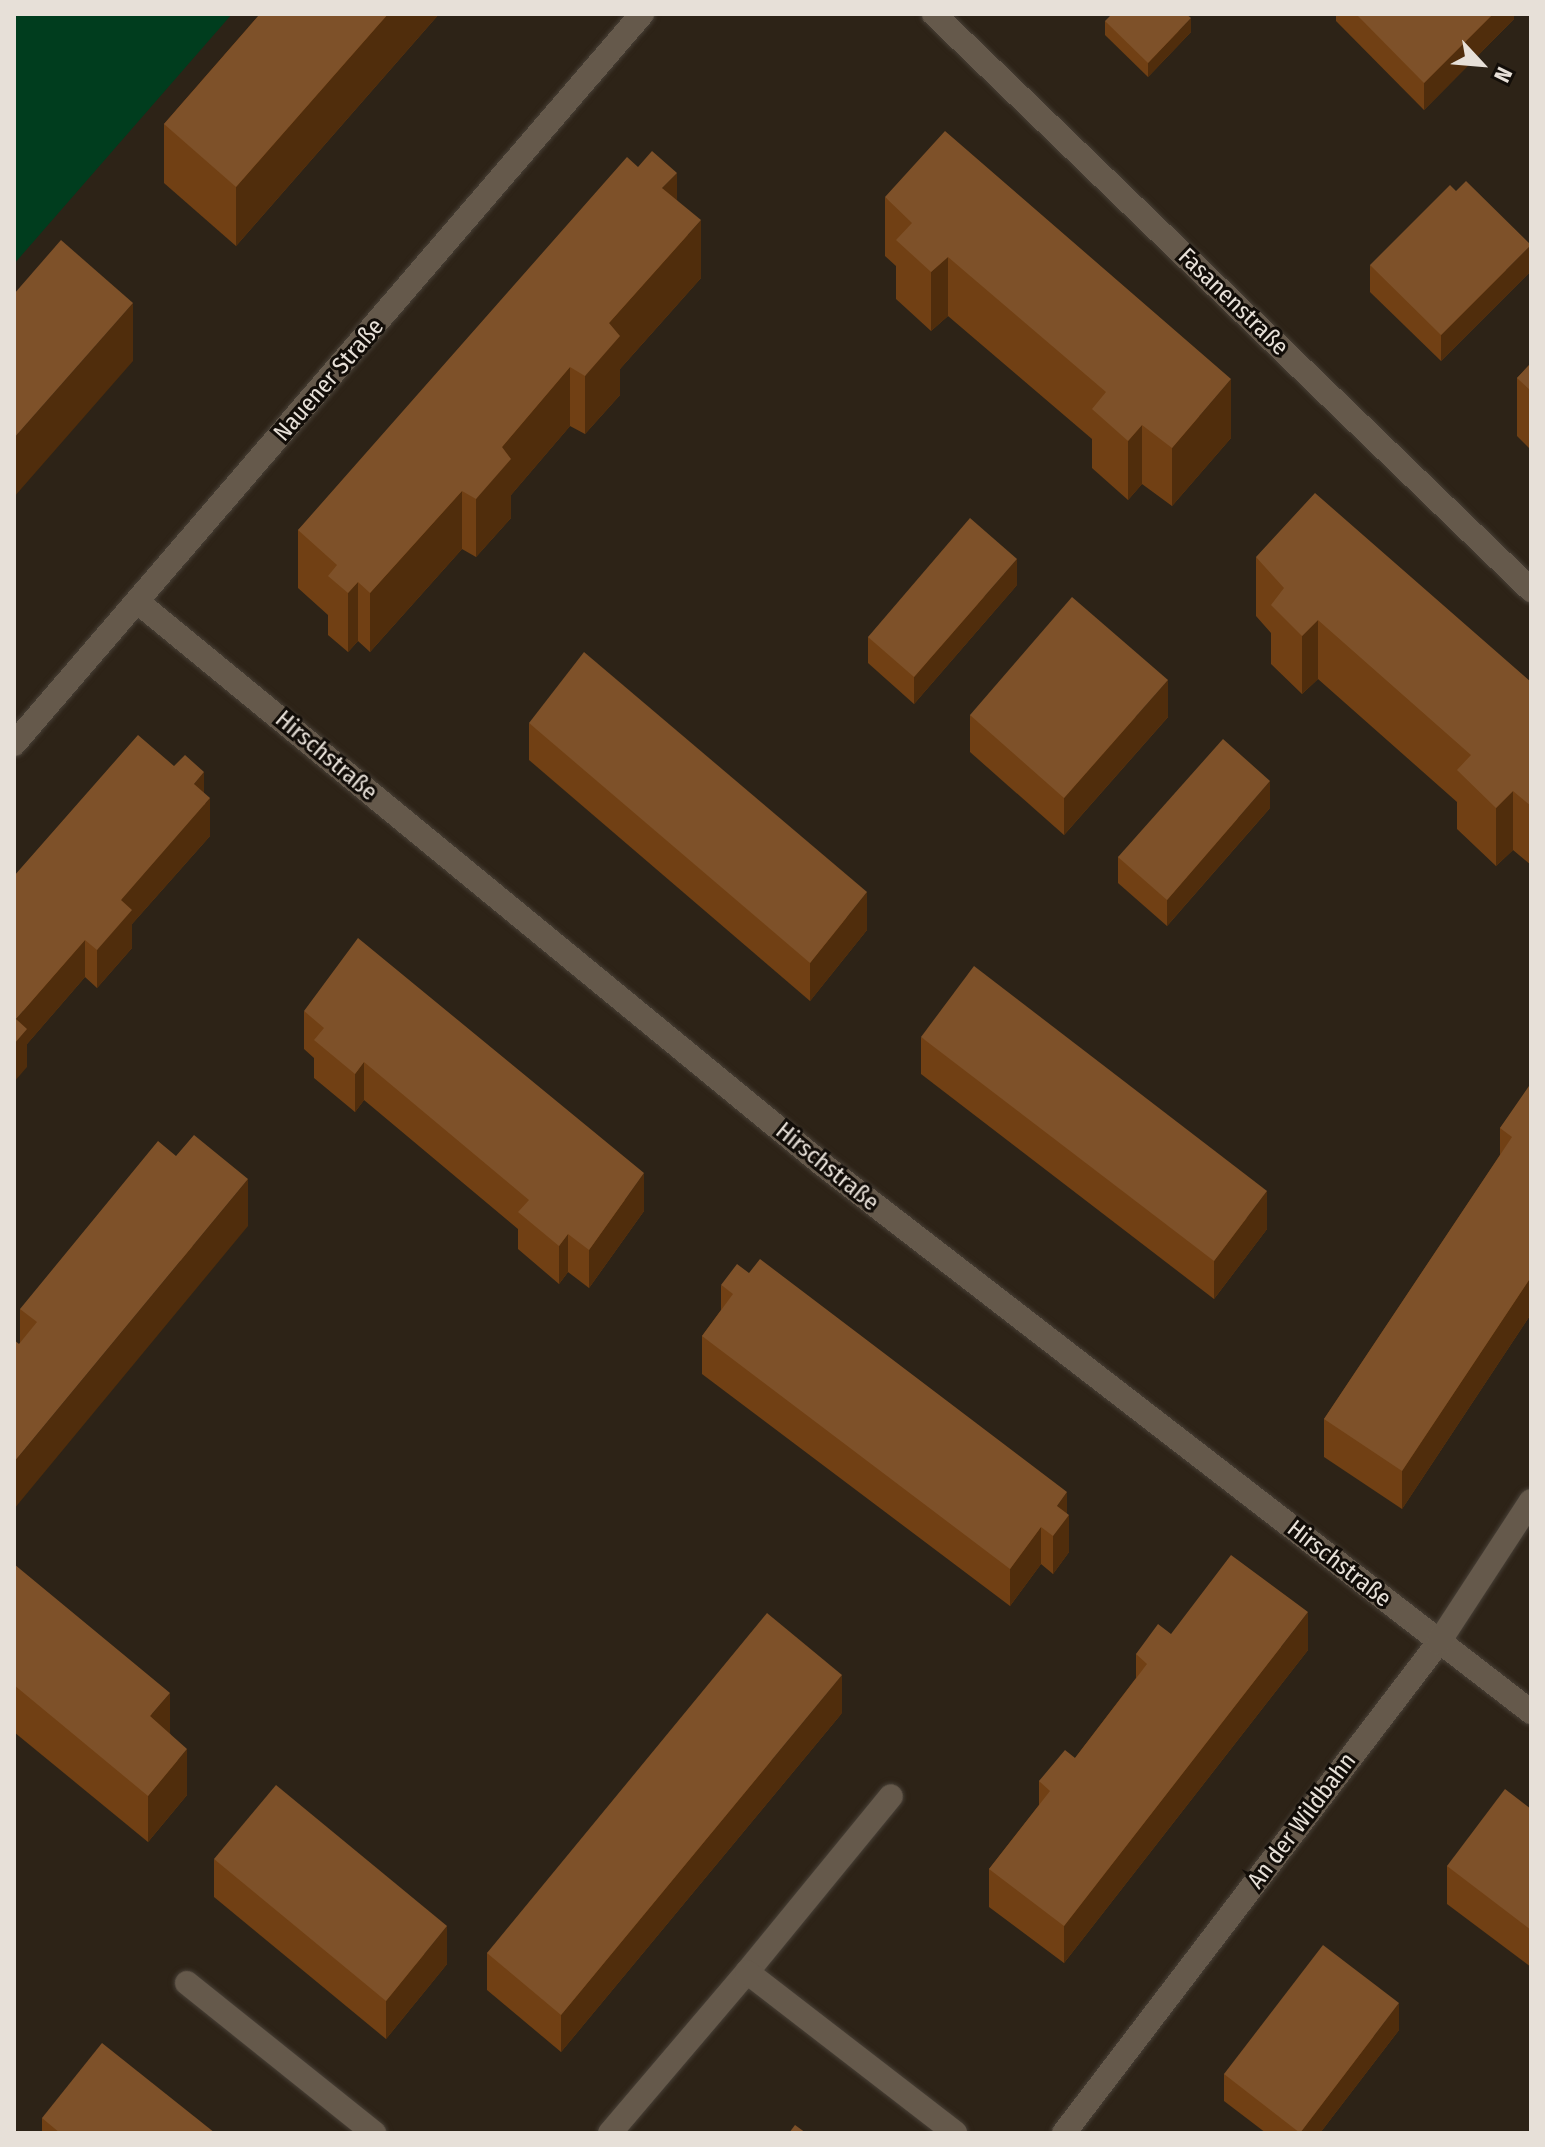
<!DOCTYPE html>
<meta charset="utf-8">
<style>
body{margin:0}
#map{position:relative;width:1545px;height:2147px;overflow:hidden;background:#2d2317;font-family:"Fira Sans Condensed",sans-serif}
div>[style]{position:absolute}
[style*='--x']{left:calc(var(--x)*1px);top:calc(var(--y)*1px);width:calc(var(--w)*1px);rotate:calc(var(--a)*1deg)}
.green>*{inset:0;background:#003d1e}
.roads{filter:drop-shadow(0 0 2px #473f36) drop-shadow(0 0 2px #473f36)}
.minor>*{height:24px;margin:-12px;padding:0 12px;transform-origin:12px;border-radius:12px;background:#65594b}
.wall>*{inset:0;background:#714014}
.shaded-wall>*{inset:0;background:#502d0c}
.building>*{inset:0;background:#7e5129}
span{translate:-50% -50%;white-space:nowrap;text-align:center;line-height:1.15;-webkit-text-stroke:6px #120d08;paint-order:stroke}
.street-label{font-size:24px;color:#e7e0d8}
.frame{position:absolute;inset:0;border:16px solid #e7e0d8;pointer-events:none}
.north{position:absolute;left:1441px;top:24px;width:80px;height:80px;-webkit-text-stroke:6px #120d08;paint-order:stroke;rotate:116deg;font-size:22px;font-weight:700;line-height:32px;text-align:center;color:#e7e0d8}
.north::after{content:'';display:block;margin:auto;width:28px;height:36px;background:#e7e0d8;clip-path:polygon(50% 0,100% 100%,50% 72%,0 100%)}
</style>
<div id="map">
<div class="green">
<div style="clip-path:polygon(14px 14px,232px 14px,14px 264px)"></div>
</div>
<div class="roads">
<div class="minor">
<div style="--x:934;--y:14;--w:830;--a:43.97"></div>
<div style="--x:139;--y:603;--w:884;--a:39.4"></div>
<div style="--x:822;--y:1164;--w:896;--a:37.7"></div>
<div style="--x:14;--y:744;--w:963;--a:-49.3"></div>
<div style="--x:747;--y:1972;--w:227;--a:-50.7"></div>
<div style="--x:187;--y:1983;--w:240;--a:38.7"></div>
<div style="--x:610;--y:2133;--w:211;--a:-49.6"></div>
<div style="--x:747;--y:1972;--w:263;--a:37.7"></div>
<div style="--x:1064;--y:2133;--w:618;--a:-52.63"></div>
<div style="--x:1439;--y:1642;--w:168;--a:-56.9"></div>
</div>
</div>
<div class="wall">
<div style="clip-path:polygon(260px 14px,439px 14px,236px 246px,164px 183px,164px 124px)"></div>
<div style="clip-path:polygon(1336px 14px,1514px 14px,1514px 19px,1424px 110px,1336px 21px)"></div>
<div style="clip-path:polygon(1105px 21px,1191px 32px,1148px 77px,1105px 35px)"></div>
<div style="clip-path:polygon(885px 197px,1231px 438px,1172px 506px,1142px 484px,1128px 500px,1092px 468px,1092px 439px,948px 316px,931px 331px,896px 299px,896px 266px,885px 256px)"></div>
<div style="clip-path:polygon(677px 200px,701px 278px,620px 369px,620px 395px,585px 434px,570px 426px,511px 495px,511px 518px,476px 557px,462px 549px,370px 652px,358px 641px,348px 652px,328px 635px,328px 615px,298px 588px,298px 530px)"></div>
<div style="clip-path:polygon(1370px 265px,1531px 271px,1441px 361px,1370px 292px)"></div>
<div style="clip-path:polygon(1531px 363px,1531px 450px,1517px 436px,1517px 378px)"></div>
<div style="clip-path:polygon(1256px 557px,1531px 682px,1531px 865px,1513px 850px,1496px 866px,1457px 829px,1457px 802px,1318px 679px,1302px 694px,1271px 664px,1271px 633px,1256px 616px)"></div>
<div style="clip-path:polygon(1017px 585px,914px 704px,868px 663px,868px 637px)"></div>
<div style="clip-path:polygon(970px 715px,1168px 717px,1064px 835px,970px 752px)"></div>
<div style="clip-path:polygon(529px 723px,867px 930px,810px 1001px,529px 760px)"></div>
<div style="clip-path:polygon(204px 793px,210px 836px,132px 924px,132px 948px,97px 988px,85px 977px,27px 1044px,27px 1067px,14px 876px)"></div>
<div style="clip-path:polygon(1270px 808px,1167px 926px,1118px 883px,1118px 857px)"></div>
<div style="clip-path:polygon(304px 1011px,644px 1211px,589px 1288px,568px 1272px,559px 1284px,518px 1249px,518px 1229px,364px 1100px,355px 1112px,314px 1078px,314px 1058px,304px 1049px)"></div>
<div style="clip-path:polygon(921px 1037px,1267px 1229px,1214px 1299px,921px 1074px)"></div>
<div style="clip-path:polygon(1531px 1087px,1531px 1314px,1402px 1509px,1324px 1457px,1324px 1419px,1500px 1155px,1500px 1128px)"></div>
<div style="clip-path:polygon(248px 1226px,19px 1344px,20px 1343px,20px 1309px)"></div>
<div style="clip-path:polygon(721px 1285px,1067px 1514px,1069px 1552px,1053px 1574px,1041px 1564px,1010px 1606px,702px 1374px,702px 1336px,721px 1310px)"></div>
<div style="clip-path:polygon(14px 1564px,170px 1733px,187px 1795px,148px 1842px,14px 1732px)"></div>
<div style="clip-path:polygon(1171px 1634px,1308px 1650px,1064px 1963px,989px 1907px,989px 1869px,1039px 1805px,1039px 1781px,1075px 1758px,1136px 1678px,1136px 1654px)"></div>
<div style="clip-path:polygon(842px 1713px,561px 2052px,487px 1990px,487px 1953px)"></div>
<div style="clip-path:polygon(1531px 1809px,1531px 1967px,1447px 1904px,1447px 1866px)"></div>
<div style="clip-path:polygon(214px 1859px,447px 1964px,386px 2039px,214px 1897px)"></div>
<div style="clip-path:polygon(1399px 2030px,1320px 2133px,1266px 2133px,1224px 2101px,1224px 2074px)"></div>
<div style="clip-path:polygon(42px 2118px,215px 2133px,42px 2133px)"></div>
</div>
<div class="shaded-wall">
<div style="clip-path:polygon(388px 14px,439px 14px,236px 246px,236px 187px)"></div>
<div style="clip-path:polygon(1493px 14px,1514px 14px,1514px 19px,1424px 110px,1424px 83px)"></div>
<div style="clip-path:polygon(1191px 18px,1191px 32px,1148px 77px,1148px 63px)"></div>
<div style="clip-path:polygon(677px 173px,677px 231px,662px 188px)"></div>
<div style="clip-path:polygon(701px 220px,701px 278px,620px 369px,620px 395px,585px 434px,585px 376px,609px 323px)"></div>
<div style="clip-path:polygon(1531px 245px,1531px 271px,1441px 361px,1441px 335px)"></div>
<div style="clip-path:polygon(948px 257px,948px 316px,931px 331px,931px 272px)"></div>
<div style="clip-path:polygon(133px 303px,133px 361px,14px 497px,14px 438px)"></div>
<div style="clip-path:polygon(570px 367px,570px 426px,511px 495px,511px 518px,476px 557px,476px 499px,502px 447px)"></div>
<div style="clip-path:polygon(1231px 379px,1231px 438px,1172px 506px,1172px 448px)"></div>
<div style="clip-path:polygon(1142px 425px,1142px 484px,1128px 500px,1128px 441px)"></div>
<div style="clip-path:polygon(462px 491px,462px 549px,370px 652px,370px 593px)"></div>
<div style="clip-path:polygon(1017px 559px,1017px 585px,914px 704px,914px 677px)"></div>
<div style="clip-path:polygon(358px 582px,358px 641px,348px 652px,348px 593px)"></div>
<div style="clip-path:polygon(1318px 620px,1318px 679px,1302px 694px,1302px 636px)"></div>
<div style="clip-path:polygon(1168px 680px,1168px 717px,1064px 835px,1064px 798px)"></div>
<div style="clip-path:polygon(204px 772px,204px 805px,210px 798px,210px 836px,132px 924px,132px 948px,97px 988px,97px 950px,121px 900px,194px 784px)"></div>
<div style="clip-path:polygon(1270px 781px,1270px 808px,1167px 926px,1167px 900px)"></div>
<div style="clip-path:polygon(1513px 791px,1513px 850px,1496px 866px,1496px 808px)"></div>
<div style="clip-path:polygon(867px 892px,867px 930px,810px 1001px,810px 963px)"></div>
<div style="clip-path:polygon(85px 940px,85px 977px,27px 1044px,27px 1067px,14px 1082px,16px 1019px)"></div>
<div style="clip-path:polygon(364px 1062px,364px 1100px,355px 1112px,355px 1074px)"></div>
<div style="clip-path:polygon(644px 1173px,644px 1211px,589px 1288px,589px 1250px)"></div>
<div style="clip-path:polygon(248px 1179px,248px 1226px,14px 1509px,14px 1462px)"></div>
<div style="clip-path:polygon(1267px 1191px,1267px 1229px,1214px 1299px,1214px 1261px)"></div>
<div style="clip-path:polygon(568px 1234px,568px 1272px,559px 1284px,559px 1246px)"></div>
<div style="clip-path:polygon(1531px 1277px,1531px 1314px,1402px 1509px,1402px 1471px)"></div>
<div style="clip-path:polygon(1067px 1492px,1067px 1517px,1069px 1515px,1069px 1552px,1053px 1574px,1053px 1536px,1057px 1506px)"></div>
<div style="clip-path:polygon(1041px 1527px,1041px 1564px,1010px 1606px,1010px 1569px)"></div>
<div style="clip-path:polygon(1308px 1612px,1308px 1650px,1064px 1963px,1064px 1926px)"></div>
<div style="clip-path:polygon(842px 1675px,842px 1713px,561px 2052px,561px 2015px)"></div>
<div style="clip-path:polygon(170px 1693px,170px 1740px,150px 1716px)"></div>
<div style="clip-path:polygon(187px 1749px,187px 1795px,148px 1842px,148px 1796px)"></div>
<div style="clip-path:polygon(447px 1926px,447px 1964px,386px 2039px,386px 2001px)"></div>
<div style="clip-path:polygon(1399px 2003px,1399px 2030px,1320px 2133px,1300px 2133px)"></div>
</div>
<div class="building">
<div style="clip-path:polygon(260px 14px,388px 14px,236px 187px,164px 124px)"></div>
<div style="clip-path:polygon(1112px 14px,1186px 14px,1191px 18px,1148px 63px,1105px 21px)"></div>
<div style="clip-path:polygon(1356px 14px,1493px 14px,1424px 83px)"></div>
<div style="clip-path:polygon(945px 131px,1231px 379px,1172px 448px,1142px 425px,1128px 441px,1092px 409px,1106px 392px,948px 257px,931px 272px,896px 240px,912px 223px,885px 197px)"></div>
<div style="clip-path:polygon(652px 151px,677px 173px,662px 188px,701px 220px,609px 323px,620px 336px,585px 376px,570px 367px,502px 447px,511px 459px,476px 499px,462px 491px,370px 593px,358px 582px,348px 593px,328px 576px,337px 565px,298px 530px,627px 157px,638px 167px)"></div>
<div style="clip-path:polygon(1466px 181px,1531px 245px,1441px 335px,1370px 265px,1450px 185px,1456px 191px)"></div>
<div style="clip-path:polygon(61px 240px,133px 303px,14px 438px,14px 294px)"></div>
<div style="clip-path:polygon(1531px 363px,1531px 391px,1517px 378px)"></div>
<div style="clip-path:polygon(1315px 493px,1531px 682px,1531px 806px,1513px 791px,1496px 808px,1457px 770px,1471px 755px,1318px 620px,1302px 636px,1271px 605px,1284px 588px,1256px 557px)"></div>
<div style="clip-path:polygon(970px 518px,1017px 559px,914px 677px,868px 637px)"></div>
<div style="clip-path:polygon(1072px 597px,1168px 680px,1064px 798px,970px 715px)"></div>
<div style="clip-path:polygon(584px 652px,867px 892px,810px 963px,529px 723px)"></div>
<div style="clip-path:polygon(138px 735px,174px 766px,185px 755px,204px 772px,194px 784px,210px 798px,121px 900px,132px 910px,97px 950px,85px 940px,16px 1019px,27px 1029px,14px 1044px,14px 876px)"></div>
<div style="clip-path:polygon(1223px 739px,1270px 781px,1167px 900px,1118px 857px)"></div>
<div style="clip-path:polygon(358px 938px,644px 1173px,589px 1250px,568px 1234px,559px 1246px,518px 1212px,529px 1200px,364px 1062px,355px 1074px,314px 1040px,324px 1028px,304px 1011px)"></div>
<div style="clip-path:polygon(974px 966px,1267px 1191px,1214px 1261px,921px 1037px)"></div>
<div style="clip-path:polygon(1529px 1086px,1531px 1087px,1531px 1277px,1402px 1471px,1324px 1419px,1512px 1137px,1500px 1128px)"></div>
<div style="clip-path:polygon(194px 1135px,248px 1179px,14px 1462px,14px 1340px,19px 1344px,37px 1322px,20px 1309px,158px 1141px,176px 1156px)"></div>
<div style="clip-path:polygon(760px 1259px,1067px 1492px,1057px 1506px,1069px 1515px,1053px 1536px,1041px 1527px,1010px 1569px,702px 1336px,733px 1294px,721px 1285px,737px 1264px,749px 1273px)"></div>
<div style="clip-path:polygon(1231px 1555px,1308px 1612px,1064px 1926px,989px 1869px,1050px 1791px,1039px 1781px,1065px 1750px,1075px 1758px,1147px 1664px,1136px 1654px,1158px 1624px,1171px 1634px)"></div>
<div style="clip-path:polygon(14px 1564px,170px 1693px,150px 1716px,187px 1749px,148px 1796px,14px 1685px)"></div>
<div style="clip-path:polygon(767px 1613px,842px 1675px,561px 2015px,487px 1953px)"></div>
<div style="clip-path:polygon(276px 1785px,447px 1926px,386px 2001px,214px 1859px)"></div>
<div style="clip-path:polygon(1505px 1789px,1531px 1809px,1531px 1930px,1447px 1866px)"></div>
<div style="clip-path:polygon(1323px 1945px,1399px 2003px,1300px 2133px,1224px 2074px)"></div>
<div style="clip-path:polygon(102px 2043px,215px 2133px,60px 2133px,42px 2118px)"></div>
<div style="clip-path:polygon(795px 2125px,806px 2133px,789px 2133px)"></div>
</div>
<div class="street-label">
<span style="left:1233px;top:302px;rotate:44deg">Fasanenstraße</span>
<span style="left:329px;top:380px;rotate:-49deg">Nauener Straße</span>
<span style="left:326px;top:756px;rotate:40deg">Hirschstraße</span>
<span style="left:827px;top:1167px;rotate:39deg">Hirschstraße</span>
<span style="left:1339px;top:1564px;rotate:38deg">Hirschstraße</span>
<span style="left:1302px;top:1821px;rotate:-53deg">An der Wildbahn</span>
</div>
<div class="frame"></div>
<div class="north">N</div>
</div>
